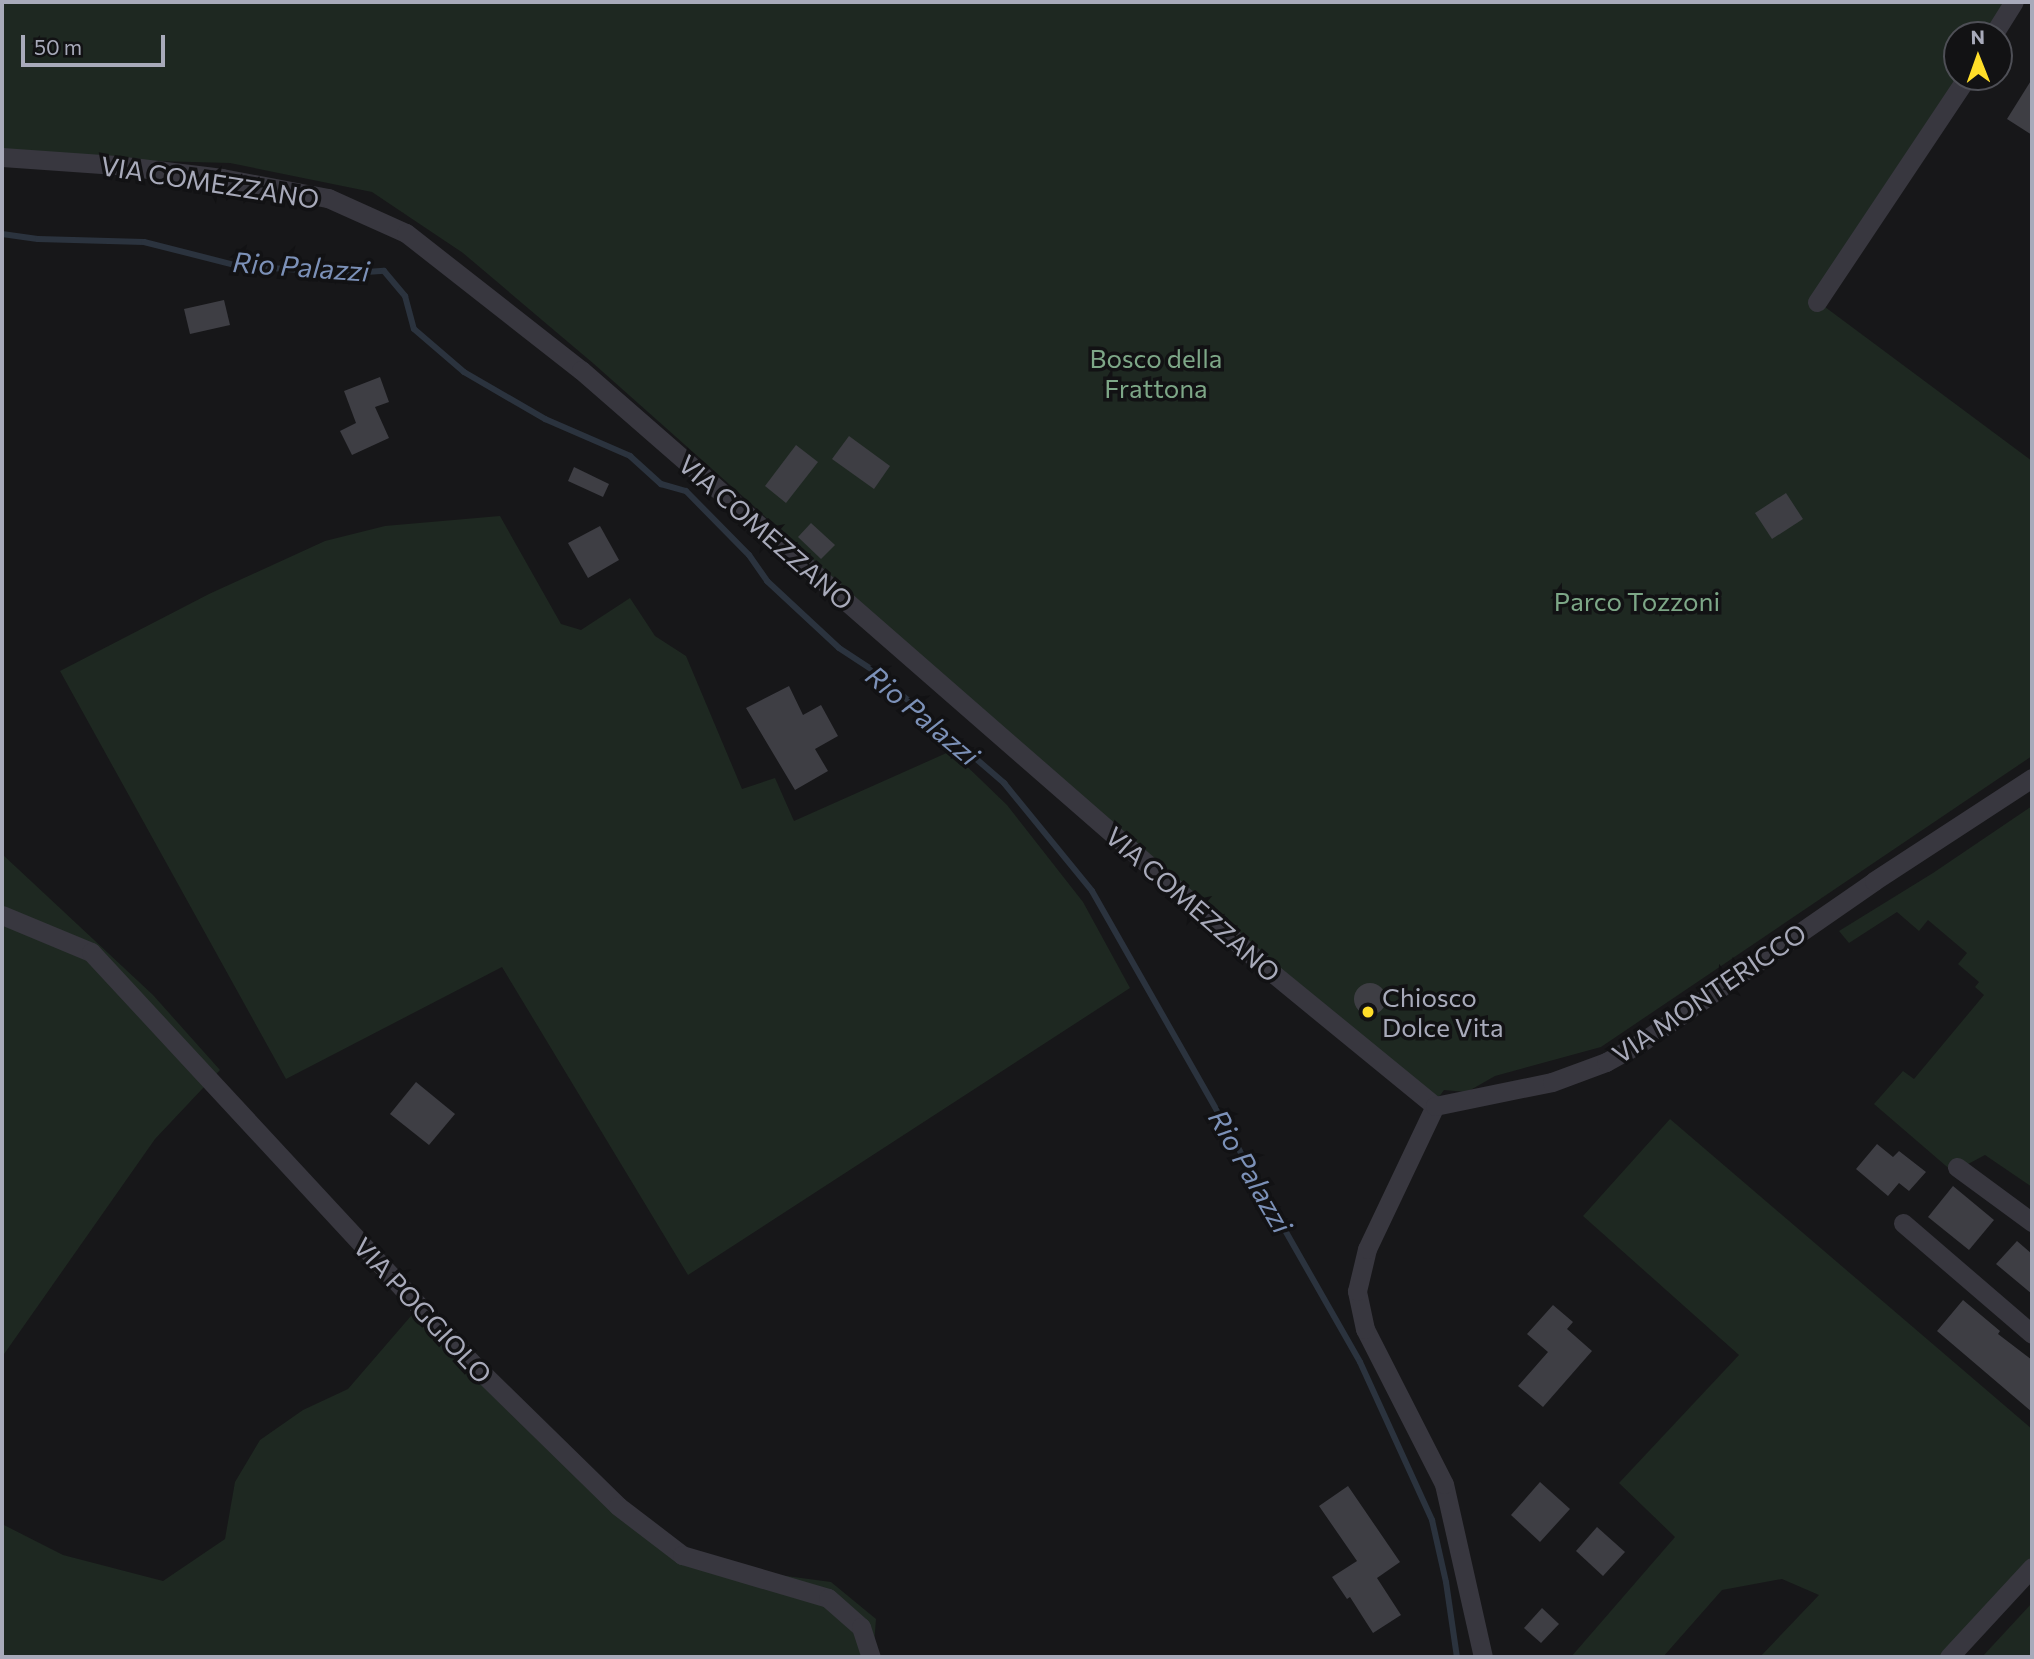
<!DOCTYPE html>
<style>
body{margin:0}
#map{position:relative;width:2034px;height:1659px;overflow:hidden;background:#171719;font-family:Commissioner,sans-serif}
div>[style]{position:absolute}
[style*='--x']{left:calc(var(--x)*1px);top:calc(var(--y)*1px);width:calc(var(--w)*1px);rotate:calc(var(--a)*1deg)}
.green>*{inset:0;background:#1e2821}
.stream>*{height:6px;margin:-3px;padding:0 3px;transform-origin:3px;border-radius:3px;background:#2b333e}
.building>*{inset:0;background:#3e3e44}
.round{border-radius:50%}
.minor>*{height:19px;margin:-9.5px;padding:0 9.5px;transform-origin:9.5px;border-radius:9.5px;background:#38373f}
.dots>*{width:19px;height:19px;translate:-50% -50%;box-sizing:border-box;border:4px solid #121214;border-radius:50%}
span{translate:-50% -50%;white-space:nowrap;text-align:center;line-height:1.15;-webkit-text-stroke:7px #121214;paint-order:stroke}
.street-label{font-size:26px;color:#a8aaba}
.park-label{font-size:26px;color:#7da787}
.poi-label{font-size:26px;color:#a8aaba}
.left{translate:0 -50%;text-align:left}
.water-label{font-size:28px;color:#7c91b8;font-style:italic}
.frame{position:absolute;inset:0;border:4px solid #a8aaba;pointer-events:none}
.north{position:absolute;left:1943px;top:21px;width:70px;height:70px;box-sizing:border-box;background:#121214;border:2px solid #4e4f56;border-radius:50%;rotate:359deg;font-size:19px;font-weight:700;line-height:28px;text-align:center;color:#a8aaba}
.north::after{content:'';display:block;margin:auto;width:24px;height:32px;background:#ffde29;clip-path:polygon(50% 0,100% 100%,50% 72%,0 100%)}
.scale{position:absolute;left:21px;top:35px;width:144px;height:32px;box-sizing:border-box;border:4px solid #a8aaba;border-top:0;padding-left:9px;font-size:21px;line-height:24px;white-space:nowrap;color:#a8aaba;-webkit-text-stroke:5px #121214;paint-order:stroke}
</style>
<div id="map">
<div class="green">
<div style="clip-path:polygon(2px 2px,2009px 2px,1988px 35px,1957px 35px,1957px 77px,1817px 301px,2032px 461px,2032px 756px,1601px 1047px,1495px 1076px,1467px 1092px,1444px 1090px,1436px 1101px,963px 701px,757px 509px,594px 364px,463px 253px,372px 192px,230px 163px,2px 157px)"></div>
<div style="clip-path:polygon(500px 516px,561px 624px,581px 630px,630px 598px,655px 636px,686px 656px,742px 789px,775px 778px,794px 821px,951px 751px,1007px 805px,1083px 902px,1130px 988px,688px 1275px,502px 967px,286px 1079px,60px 671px,209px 594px,325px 541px,385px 526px)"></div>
<div style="clip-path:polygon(2032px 806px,2032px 1187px,1985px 1155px,1953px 1172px,1874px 1104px,1903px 1071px,1914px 1079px,1984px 995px,1975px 987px,1979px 982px,1958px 964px,1967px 953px,1928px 920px,1919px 931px,1897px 912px,1849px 943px,1839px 931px,1933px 873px)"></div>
<div style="clip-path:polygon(2px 854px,153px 995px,220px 1070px,155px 1139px,2px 1357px)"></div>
<div style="clip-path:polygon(1670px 1119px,2032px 1429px,2032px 1563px,1945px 1657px,1760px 1657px,1819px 1595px,1782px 1579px,1722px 1590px,1663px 1657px,1571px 1657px,1675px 1537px,1619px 1483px,1739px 1355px,1583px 1216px)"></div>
<div style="clip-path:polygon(423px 1302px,629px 1506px,686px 1552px,749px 1571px,831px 1582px,876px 1619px,873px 1657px,2px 1657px,2px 1524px,63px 1555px,163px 1581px,225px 1539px,235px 1482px,260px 1440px,303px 1410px,348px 1389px)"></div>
<div style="clip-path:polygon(2032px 1603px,2032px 1657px,1982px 1657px)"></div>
</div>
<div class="stream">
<div style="--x:2;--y:234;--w:36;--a:8"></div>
<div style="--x:38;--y:239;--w:106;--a:1.6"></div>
<div style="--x:144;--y:242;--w:98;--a:14.2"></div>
<div style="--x:239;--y:266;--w:113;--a:3.5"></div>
<div style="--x:352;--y:273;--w:32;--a:-4"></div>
<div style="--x:384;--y:271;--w:33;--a:50"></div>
<div style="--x:405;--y:296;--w:34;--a:75"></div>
<div style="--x:414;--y:329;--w:66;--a:40.7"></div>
<div style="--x:464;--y:372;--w:94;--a:30.1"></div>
<div style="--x:545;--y:419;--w:93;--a:23.5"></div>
<div style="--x:630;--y:456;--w:42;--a:42.1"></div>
<div style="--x:661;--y:484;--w:26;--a:16"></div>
<div style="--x:686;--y:491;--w:90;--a:45.5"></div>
<div style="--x:749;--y:555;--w:32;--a:55"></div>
<div style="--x:767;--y:581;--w:98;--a:42.9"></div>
<div style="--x:839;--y:648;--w:42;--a:33.3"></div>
<div style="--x:874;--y:671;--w:172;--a:40.7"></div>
<div style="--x:1004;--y:783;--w:139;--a:50.8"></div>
<div style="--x:1092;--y:891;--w:542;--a:60.36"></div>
<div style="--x:1360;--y:1362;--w:174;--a:65.5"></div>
<div style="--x:1432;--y:1520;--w:64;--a:77.3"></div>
<div style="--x:1446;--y:1582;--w:76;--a:81.7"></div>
</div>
<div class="building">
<div style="clip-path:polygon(2032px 79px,2032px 135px,2007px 119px)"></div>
<div style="clip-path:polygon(224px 300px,230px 325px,190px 334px,184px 309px)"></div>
<div style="clip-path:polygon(380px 377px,389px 402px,375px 407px,389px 438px,352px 455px,340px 431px,356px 423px,344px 391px)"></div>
<div style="clip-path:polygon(849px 436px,890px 466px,874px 489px,832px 459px)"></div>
<div style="clip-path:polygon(796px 445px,818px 462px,786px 503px,765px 486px)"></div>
<div style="clip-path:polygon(574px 467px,609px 484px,603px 497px,568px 481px)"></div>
<div style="clip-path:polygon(1786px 493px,1803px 519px,1772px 539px,1755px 513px)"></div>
<div style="clip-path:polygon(811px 523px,835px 545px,821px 559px,798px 537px)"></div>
<div style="clip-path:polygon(600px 526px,619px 560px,588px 578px,568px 543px)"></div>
<div style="clip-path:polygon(789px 686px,803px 715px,821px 705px,838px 736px,815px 749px,828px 771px,795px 790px,746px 708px)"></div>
<div class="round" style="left:1354px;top:983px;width:32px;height:32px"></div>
<div style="clip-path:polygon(416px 1082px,455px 1114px,429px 1145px,390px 1114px)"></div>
<div style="clip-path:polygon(1877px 1144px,1893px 1157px,1899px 1151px,1926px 1172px,1909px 1191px,1899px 1183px,1888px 1196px,1856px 1169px)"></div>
<div style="clip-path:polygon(1953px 1186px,1994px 1220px,1969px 1250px,1928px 1217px)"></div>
<div style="clip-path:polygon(2017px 1241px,2032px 1254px,2032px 1294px,1996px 1264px)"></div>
<div style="clip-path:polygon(1963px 1300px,2000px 1331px,1998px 1334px,2032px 1360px,2032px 1412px,1937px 1331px)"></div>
<div style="clip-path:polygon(1553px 1305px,1573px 1322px,1567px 1329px,1592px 1351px,1543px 1407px,1518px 1386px,1548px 1352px,1527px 1334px)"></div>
<div style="clip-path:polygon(1540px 1482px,1570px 1509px,1540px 1542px,1511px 1515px)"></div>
<div style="clip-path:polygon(1348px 1486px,1400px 1562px,1377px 1578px,1401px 1615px,1373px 1633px,1350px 1597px,1347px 1599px,1332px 1577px,1357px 1561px,1319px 1506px)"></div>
<div style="clip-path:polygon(1597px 1527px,1625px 1552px,1603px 1576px,1576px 1551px)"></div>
<div style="clip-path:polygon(1542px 1608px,1559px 1624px,1541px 1643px,1524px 1628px)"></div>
</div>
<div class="minor">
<div style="--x:1993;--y:35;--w:39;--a:-58"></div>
<div style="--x:2;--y:157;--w:114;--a:4"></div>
<div style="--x:116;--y:165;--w:107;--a:7"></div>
<div style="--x:222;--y:178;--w:108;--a:10.7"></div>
<div style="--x:328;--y:198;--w:85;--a:24.2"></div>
<div style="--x:406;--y:233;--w:222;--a:38.1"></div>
<div style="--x:581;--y:370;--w:914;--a:41.1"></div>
<div style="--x:1270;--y:971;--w:213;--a:39.3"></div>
<div style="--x:1817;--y:302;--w:270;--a:-56.3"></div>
<div style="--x:2;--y:915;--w:96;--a:22.6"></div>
<div style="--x:91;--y:952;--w:558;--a:47.18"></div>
<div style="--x:470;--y:1361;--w:207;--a:44.4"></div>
<div style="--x:618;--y:1506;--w:81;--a:37.4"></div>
<div style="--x:682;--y:1555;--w:152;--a:16.4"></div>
<div style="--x:828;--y:1598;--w:44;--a:41.3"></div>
<div style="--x:861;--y:1627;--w:32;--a:72"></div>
<div style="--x:1957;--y:1167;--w:93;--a:36.3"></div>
<div style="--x:1903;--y:1223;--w:170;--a:40.7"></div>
<div style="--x:1483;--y:1657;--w:177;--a:-102.7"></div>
<div style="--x:1444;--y:1484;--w:174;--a:-117"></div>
<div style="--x:1365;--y:1329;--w:39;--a:-102"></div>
<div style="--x:1357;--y:1291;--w:43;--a:-76.6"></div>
<div style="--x:1367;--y:1249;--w:158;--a:-64.6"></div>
<div style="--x:1435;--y:1106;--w:119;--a:-11.6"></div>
<div style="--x:1552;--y:1082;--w:58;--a:-20.3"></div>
<div style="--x:1606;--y:1062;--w:38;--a:-29"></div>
<div style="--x:1639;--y:1044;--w:286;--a:-34.7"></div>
<div style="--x:1874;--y:881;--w:189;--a:-33.1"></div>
<div style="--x:1949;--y:1657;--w:122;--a:-47.3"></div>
</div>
<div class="dots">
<div style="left:1368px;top:1012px;background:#ffde29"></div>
</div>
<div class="street-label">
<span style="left:210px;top:182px;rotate:9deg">VIA COMEZZANO</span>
<span style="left:766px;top:532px;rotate:41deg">VIA COMEZZANO</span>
<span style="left:1193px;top:904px;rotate:41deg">VIA COMEZZANO</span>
<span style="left:1709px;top:993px;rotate:-34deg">VIA MONTERICCO</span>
<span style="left:423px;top:1310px;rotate:47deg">VIA POGGIOLO</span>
</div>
<div class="park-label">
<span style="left:1156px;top:373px">Bosco della<br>Frattona</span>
<span style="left:1637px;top:601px">Parco Tozzoni</span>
</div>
<div class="poi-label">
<span class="left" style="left:1382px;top:1012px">Chiosco<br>Dolce Vita</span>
</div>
<div class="water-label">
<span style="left:301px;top:266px;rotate:4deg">Rio Palazzi</span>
<span style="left:923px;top:715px;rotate:40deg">Rio Palazzi</span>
<span style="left:1251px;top:1171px;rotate:60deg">Rio Palazzi</span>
</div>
<div class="frame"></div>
<div class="north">N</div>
<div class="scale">50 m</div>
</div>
